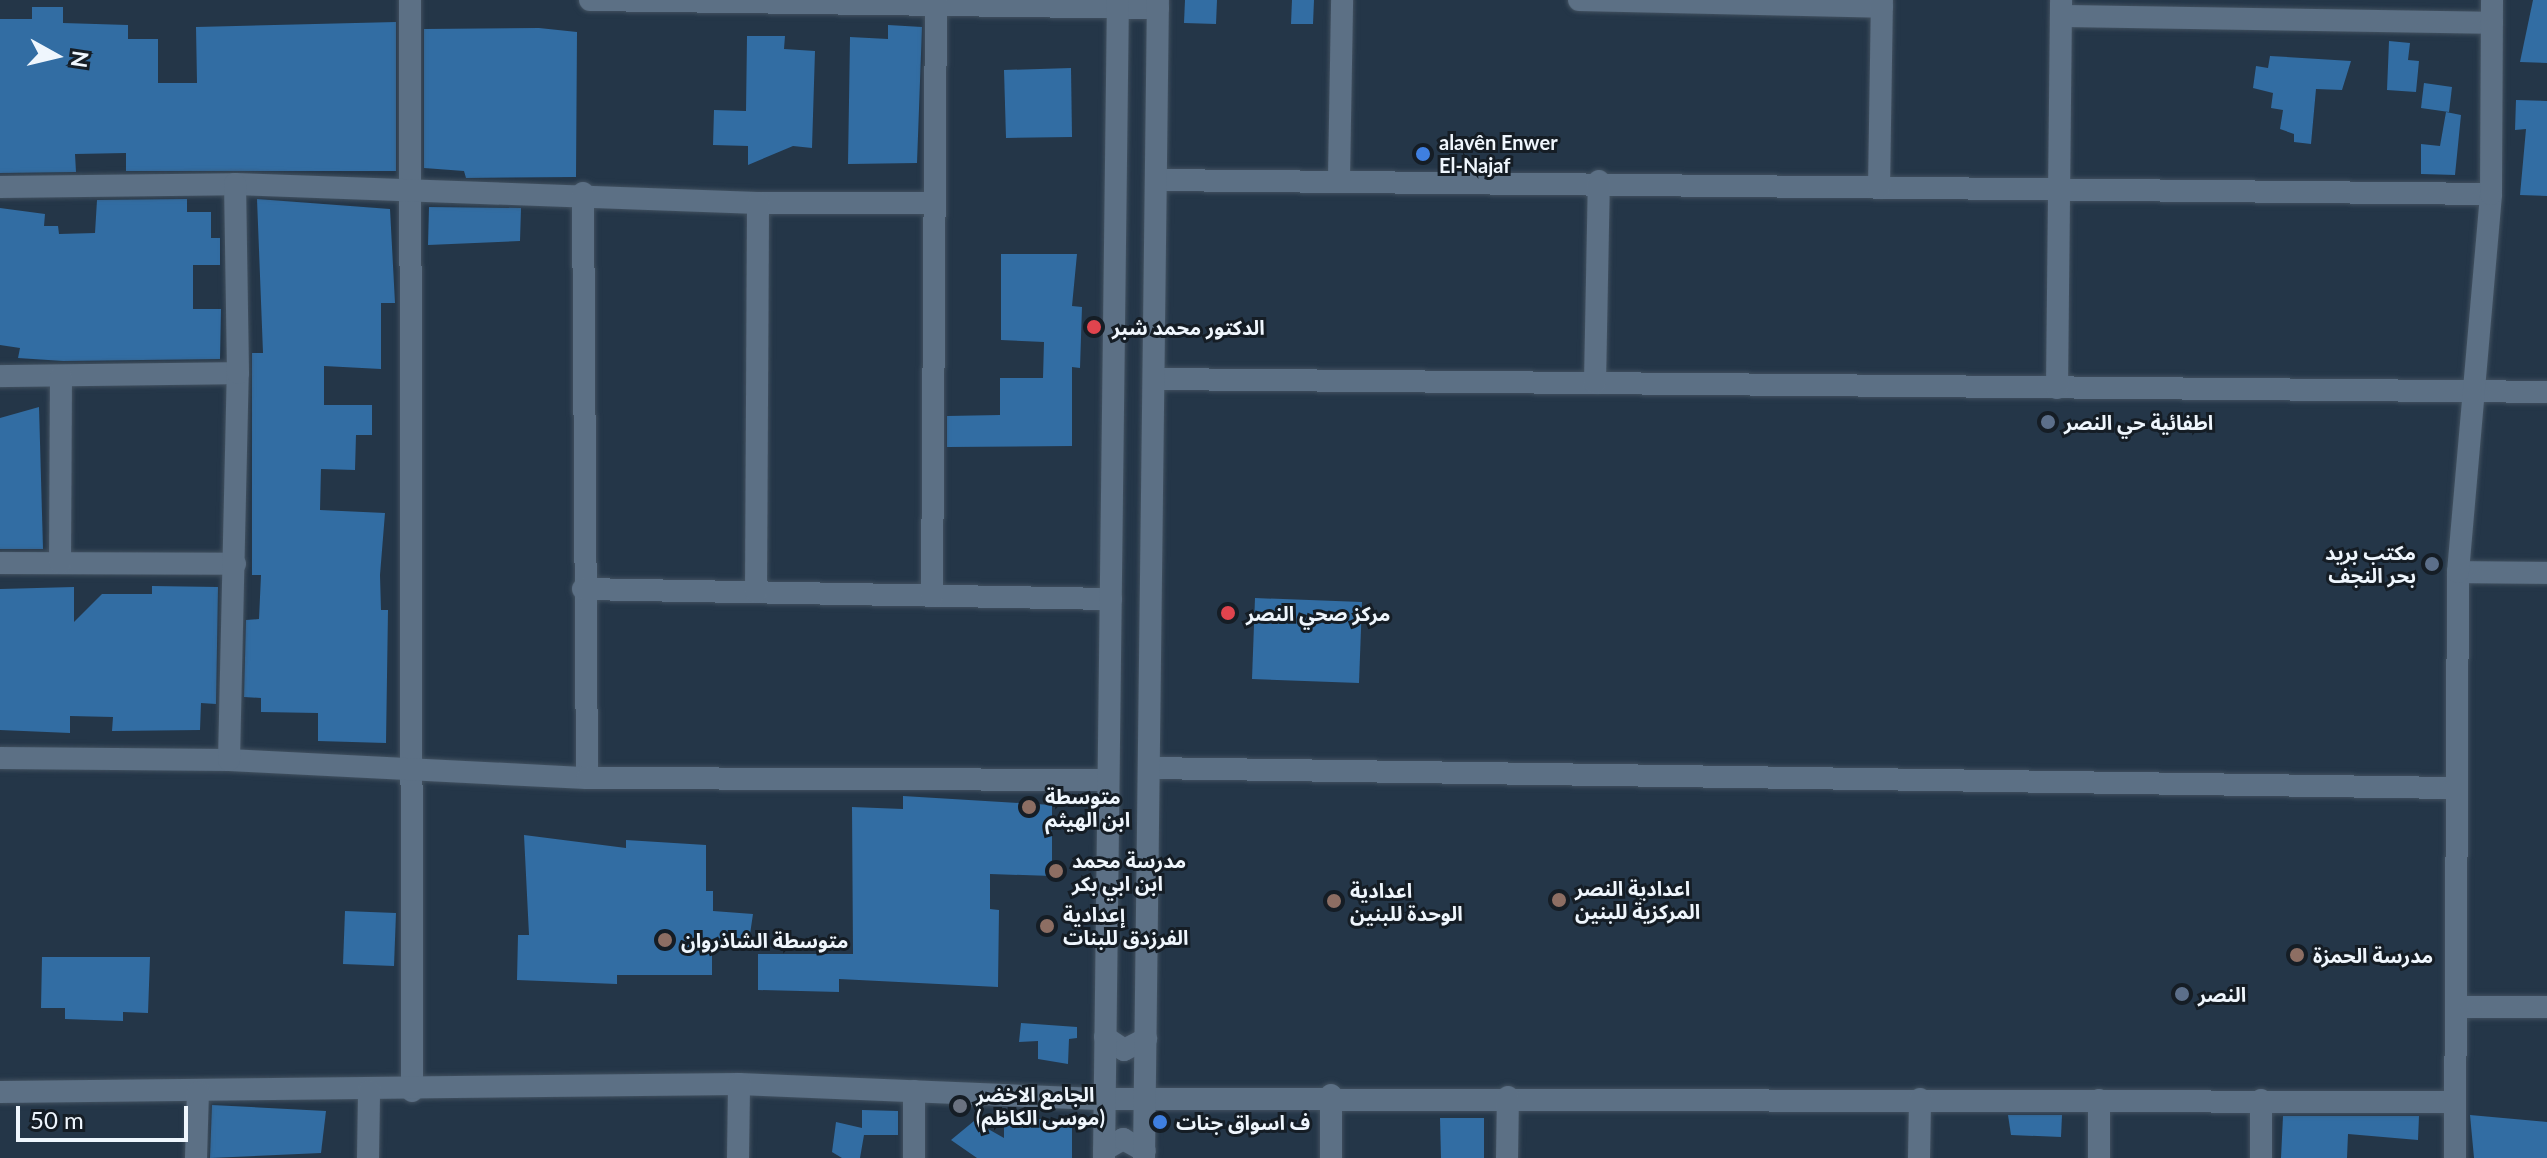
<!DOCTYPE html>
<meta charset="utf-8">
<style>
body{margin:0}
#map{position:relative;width:2547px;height:1158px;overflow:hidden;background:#243648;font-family:Lato,"Noto Sans Arabic",sans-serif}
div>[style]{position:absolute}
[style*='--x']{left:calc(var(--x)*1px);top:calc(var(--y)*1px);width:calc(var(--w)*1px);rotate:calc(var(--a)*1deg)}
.building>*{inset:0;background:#326da3}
.roads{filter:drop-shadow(0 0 2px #425160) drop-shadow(0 0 2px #425160)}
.minor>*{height:22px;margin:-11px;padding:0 11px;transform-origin:11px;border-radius:11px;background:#5c7085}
.tertiary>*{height:22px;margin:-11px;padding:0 11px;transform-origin:11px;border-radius:11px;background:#5c7085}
.dots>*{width:22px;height:22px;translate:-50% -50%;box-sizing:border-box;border:4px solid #151d25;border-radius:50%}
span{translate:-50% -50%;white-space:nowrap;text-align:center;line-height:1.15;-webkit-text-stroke:6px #151d25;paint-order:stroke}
.poi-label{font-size:20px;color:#eff6fd;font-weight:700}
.left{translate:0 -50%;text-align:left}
.right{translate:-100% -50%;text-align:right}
.north{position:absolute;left:16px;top:16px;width:80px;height:80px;-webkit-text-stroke:6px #151d25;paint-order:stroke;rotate:98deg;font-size:22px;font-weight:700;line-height:32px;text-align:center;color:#eff6fd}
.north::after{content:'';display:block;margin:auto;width:28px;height:36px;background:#eff6fd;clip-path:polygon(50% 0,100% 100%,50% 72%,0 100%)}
.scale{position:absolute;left:16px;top:1106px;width:172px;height:36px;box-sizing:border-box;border:4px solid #eff6fd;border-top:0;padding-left:10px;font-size:24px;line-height:28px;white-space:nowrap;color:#eff6fd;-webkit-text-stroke:6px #151d25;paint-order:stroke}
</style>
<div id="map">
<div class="building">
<div style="clip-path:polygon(1185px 0,1217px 0,1216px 24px,1184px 23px)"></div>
<div style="clip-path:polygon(1292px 0,1314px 0,1313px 24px,1291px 24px)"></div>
<div style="clip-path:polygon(2533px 0,2547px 0,2547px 63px,2520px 62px)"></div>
<div style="clip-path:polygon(32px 7px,63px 7px,63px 23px,128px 25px,128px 39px,158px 39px,158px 83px,197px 83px,196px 27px,396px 22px,396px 171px,126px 171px,126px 153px,75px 154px,76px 172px,0 173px,0 19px,32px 19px)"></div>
<div style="clip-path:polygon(888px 25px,922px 27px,917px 163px,848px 164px,850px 37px,888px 39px)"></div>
<div style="clip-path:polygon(539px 28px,577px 32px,576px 177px,466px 178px,464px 171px,424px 168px,424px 29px)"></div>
<div style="clip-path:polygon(747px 36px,785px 36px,784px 49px,815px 51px,812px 148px,793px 146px,748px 165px,748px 146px,713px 145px,714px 110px,746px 111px)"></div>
<div style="clip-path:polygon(2389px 41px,2410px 43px,2408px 60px,2419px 61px,2416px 92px,2387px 90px)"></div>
<div style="clip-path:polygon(2270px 56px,2351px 61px,2342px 90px,2316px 89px,2311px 144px,2294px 142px,2294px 134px,2280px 129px,2283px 110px,2271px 108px,2273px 93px,2253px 88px,2256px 66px,2268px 68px)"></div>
<div style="clip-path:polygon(1071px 68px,1072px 137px,1006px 138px,1004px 70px)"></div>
<div style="clip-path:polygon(2424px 83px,2452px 87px,2449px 112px,2421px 108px)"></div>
<div style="clip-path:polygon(2516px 100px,2547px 101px,2547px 196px,2520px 195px,2526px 129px,2515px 130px)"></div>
<div style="clip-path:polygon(2446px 112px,2461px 115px,2455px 175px,2421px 174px,2421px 144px,2440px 146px)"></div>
<div style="clip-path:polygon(187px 199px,187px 212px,211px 212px,211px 238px,220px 238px,220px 265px,193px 265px,193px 309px,221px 309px,220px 359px,63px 361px,18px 358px,20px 348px,0 345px,0 208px,45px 214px,44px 226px,58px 226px,59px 234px,95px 233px,97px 200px)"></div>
<div style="clip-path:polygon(257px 199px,390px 209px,395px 303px,381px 303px,381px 369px,324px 366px,324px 405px,372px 405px,372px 435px,356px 435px,355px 470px,321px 469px,320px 510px,385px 513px,380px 575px,381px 610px,388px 610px,386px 743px,318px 741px,318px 713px,261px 712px,261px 698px,244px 697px,246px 620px,259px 619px,261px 575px,252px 575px,252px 353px,263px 353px)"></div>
<div style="clip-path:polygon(429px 207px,521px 208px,520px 241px,428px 245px)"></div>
<div style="clip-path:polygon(1001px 254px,1077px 254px,1072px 306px,1082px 307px,1080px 368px,1072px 367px,1072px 446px,947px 447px,947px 416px,1000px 415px,1000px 378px,1043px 378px,1044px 342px,1001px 340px)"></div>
<div style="clip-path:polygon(39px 407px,43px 549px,0 549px,0 418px)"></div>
<div style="clip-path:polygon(152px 586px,218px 587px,216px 704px,201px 703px,200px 730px,112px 731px,113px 717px,70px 716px,70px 733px,0 730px,0 589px,74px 587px,74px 622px,102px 594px,152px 594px)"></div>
<div style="clip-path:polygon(1255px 598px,1362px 602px,1359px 683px,1252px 679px)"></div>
<div style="clip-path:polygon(903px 796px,1052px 805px,1052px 876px,990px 874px,990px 909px,999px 910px,998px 987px,839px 979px,839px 992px,758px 990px,758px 954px,853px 954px,852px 807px,903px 809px)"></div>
<div style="clip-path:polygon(524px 835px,626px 848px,626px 840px,706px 845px,706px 891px,713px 891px,713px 911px,753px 914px,749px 941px,712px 941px,712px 975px,617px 975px,617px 984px,517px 980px,518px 935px,529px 935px)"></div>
<div style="clip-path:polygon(345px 911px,396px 913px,394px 966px,343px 964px)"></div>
<div style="clip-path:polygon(42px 957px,150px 957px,148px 1013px,123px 1012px,123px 1021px,65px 1019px,65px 1008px,41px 1008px)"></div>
<div style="clip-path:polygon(1021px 1023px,1077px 1027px,1077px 1038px,1069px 1039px,1068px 1064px,1038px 1059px,1038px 1041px,1019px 1042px)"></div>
<div style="clip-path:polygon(212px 1105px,326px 1111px,321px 1153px,210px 1158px)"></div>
<div style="clip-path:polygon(862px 1110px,898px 1111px,898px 1135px,864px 1135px,860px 1158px,842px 1158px,832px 1152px,836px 1122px,862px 1128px)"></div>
<div style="clip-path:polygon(2008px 1115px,2062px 1115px,2061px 1137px,2011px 1135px)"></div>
<div style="clip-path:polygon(2470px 1115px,2547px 1122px,2547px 1158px,2474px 1158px)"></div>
<div style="clip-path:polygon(2283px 1116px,2419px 1116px,2418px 1140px,2348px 1134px,2347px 1158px,2281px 1158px)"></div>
<div style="clip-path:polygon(1004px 1118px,1072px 1120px,1072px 1158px,977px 1158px,951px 1140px,974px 1121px,1004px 1138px)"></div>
<div style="clip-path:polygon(1440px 1118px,1484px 1118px,1484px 1158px,1441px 1158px)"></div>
</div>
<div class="roads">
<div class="minor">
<div style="--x:410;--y:0;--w:1091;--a:89.89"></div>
<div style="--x:590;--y:0;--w:568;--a:0.81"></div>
<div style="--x:1579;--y:0;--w:303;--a:1.3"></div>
<div style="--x:2061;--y:16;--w:431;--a:0.9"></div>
<div style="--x:1339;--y:178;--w:178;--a:-89"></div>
<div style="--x:1156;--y:180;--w:1335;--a:0.6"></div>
<div style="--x:0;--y:187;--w:235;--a:-0.7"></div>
<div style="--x:235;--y:184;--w:523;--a:2.08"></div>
<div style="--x:758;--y:203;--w:176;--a:0"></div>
<div style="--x:1879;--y:188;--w:188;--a:-89.1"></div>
<div style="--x:583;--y:193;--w:585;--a:89.61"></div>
<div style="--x:0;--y:376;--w:238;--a:-0.7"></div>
<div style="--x:1154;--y:379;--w:1393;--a:0.53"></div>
<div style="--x:1595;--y:383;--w:202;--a:-88.9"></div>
<div style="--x:2057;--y:388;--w:388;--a:-89.4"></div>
<div style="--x:0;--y:563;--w:235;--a:0.2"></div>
<div style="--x:60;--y:563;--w:187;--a:-89.7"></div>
<div style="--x:2458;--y:572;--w:89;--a:0.6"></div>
<div style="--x:583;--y:589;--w:528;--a:1.09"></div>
<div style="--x:756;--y:592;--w:389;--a:-89.7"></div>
<div style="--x:932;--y:596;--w:596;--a:-89.62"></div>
<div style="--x:0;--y:758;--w:229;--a:0.5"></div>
<div style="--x:229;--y:760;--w:358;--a:2.9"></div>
<div style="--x:587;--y:778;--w:521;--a:0.22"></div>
<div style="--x:229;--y:760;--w:387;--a:-88.7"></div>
<div style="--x:238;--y:373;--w:189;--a:-90.9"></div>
<div style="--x:1149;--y:768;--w:1307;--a:0.88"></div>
<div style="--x:2456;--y:1007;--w:91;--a:0"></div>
<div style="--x:0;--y:1092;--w:739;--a:-0.62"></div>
<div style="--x:739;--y:1084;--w:365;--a:2.4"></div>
<div style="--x:1104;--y:1099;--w:1351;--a:0.13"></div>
<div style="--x:2261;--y:1100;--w:58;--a:90"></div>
<div style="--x:196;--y:1158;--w:66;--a:-88.3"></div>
<div style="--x:368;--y:1158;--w:67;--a:-89.1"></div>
<div style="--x:738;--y:1158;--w:74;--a:-89.2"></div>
<div style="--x:914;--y:1158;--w:67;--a:-90"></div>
<div style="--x:1331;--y:1158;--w:63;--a:-90"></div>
<div style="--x:1507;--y:1158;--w:61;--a:-89.1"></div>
<div style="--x:1919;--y:1158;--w:59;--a:-89"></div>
<div style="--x:2099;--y:1158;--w:58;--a:-90"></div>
<div style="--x:2455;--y:1158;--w:586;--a:-89.71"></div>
<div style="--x:2458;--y:572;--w:379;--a:-85"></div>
<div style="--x:2491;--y:194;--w:194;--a:-89.7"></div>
</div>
<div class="tertiary">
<div style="--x:1105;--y:1037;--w:23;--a:34"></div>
<div style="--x:1124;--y:1050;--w:25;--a:-27"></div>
<div style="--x:1104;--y:1150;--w:22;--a:-30"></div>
<div style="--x:1123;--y:1139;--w:25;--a:29"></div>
<div style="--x:1104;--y:1158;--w:1158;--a:-89.31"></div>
<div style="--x:1144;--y:1158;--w:1158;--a:-89.31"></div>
</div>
</div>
<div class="dots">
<div style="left:1423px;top:154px;background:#3f7fe0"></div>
<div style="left:1094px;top:327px;background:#e0444e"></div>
<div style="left:2048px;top:422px;background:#5c6f8a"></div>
<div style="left:2432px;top:564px;background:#5c6f8a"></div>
<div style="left:1228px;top:613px;background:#e0444e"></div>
<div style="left:1029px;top:807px;background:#8d6e63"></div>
<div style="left:1056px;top:871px;background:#8d6e63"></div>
<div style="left:1559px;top:900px;background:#8d6e63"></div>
<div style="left:1334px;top:901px;background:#8d6e63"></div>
<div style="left:1047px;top:926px;background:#8d6e63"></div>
<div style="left:665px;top:940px;background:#8d6e63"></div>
<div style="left:2297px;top:955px;background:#8d6e63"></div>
<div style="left:2182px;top:994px;background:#5c6f8a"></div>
<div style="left:960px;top:1106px;background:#6b7280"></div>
<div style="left:1160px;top:1122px;background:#3f7fe0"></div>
</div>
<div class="poi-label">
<span class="left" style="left:1439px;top:154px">alavên Enwer<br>El-Najaf</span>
<span class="left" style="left:1112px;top:327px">الدكتور محمد شبر</span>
<span class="left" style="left:2064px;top:422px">اطفائية حي النصر</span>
<span class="right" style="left:2416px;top:564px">مكتب بريد<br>بحر النجف</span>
<span class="left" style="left:1246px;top:613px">مركز صحي النصر</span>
<span class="left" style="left:1045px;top:808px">متوسطة<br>ابن الهيثم</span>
<span class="left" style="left:1072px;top:872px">مدرسة محمد<br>ابن ابي بكر</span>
<span class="left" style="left:1575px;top:900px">اعدادية النصر<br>المركزية للبنين</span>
<span class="left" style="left:1350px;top:902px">اعدادية<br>الوحدة للبنين</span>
<span class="left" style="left:1063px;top:926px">إعدادية<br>الفرزدق للبنات</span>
<span class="left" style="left:681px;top:940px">متوسطة الشاذروان</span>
<span class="left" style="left:2313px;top:955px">مدرسة الحمزة</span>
<span class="left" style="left:2198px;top:994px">النصر</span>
<span class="left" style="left:976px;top:1106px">الجامع الاخضر<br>(موسى الكاظم)</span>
<span class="left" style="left:1176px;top:1122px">ف اسواق جنات</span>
</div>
<div class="north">N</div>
<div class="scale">50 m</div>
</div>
